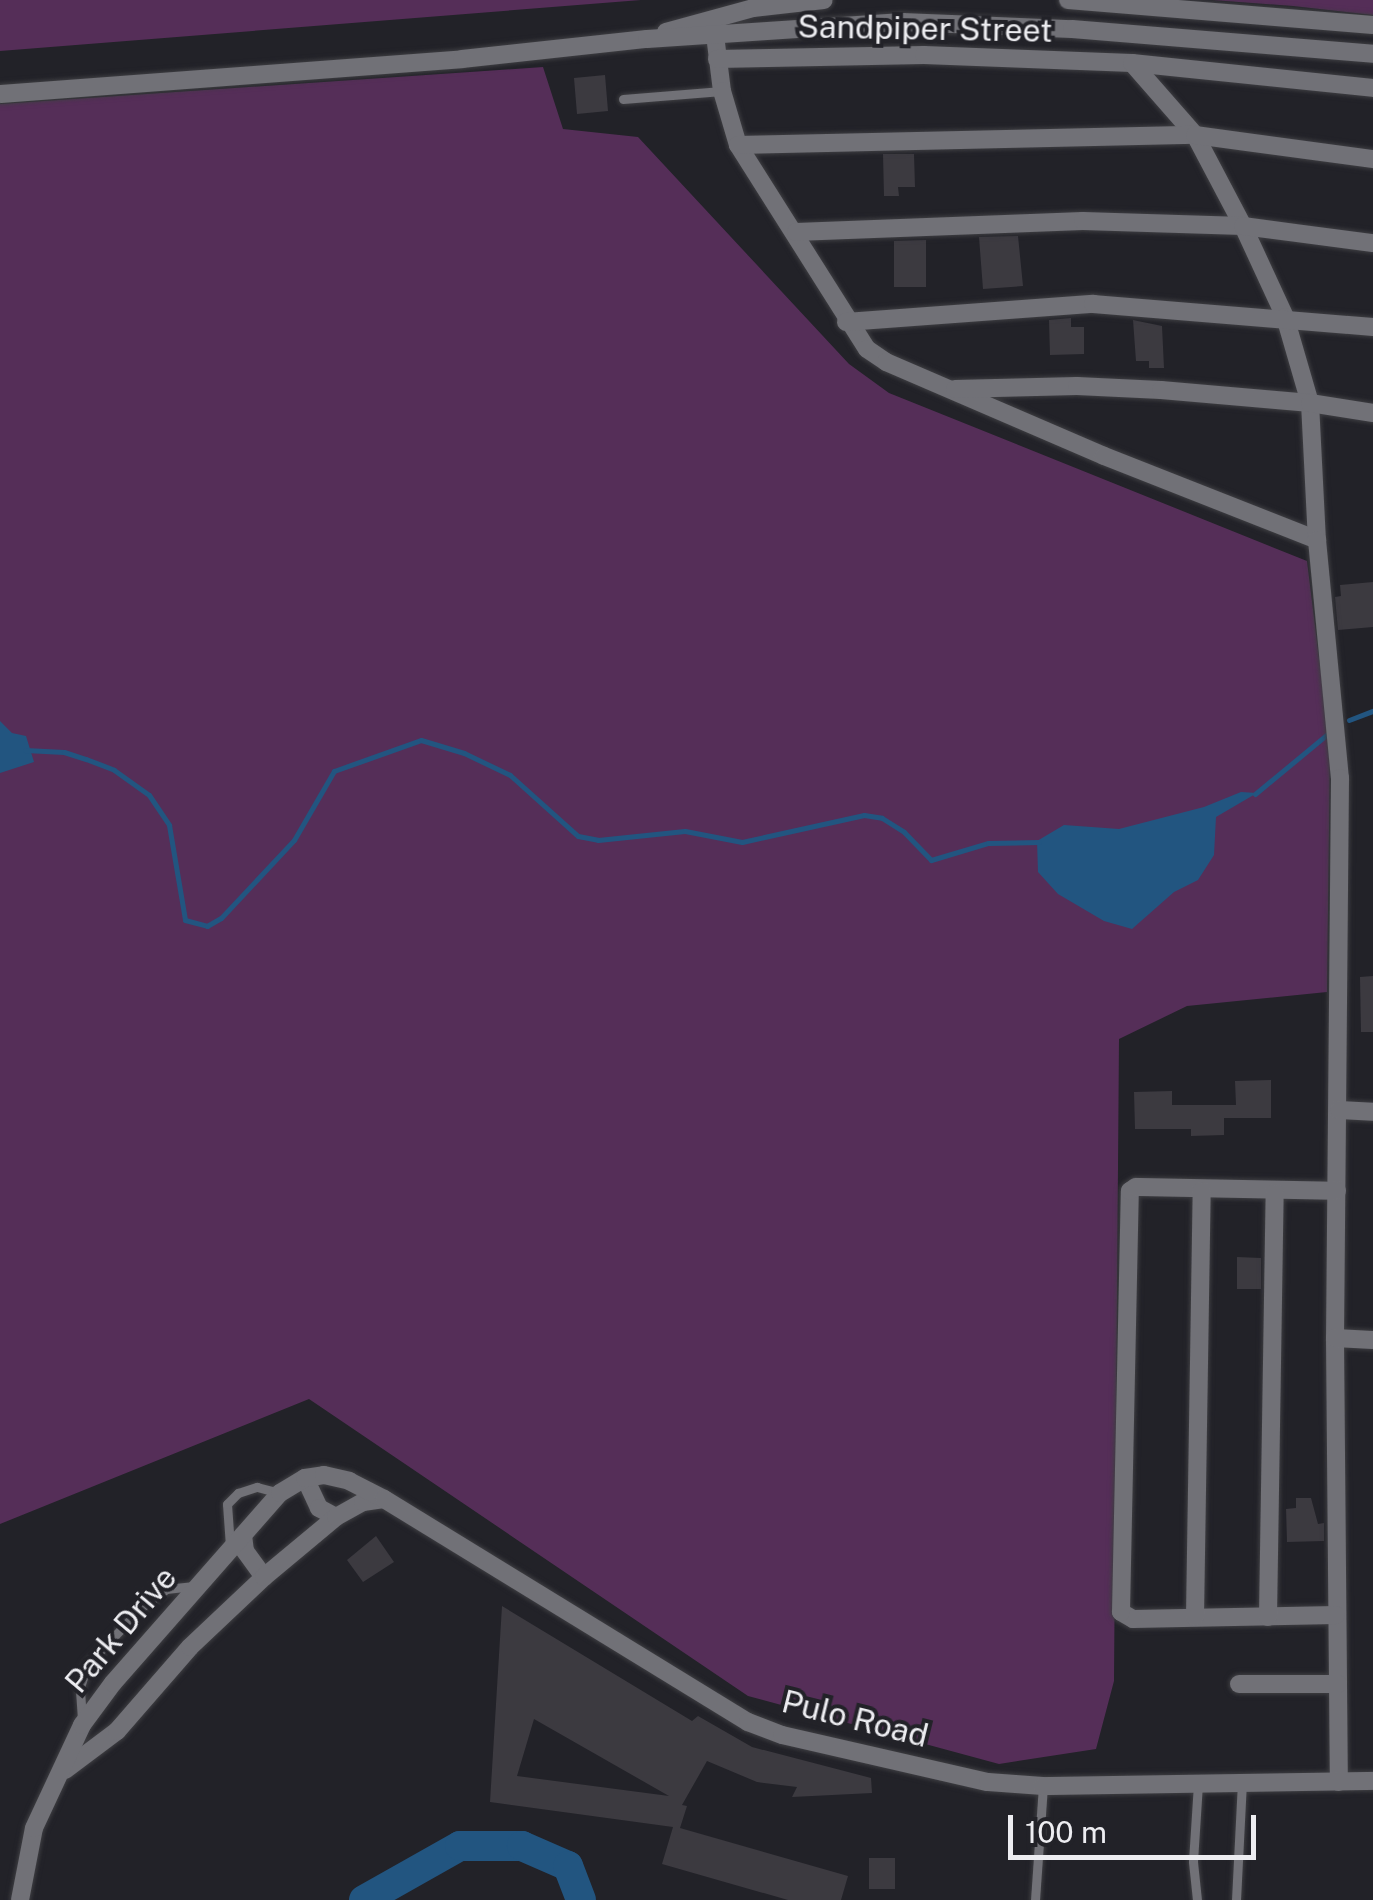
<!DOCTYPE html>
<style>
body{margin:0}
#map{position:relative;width:1373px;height:1900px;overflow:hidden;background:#222228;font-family:"Public Sans",sans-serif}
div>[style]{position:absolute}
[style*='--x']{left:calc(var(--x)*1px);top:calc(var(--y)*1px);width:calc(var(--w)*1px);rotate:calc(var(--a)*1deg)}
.green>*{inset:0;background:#552e58}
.water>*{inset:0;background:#225580}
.stream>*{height:5px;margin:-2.5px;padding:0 2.5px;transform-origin:2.5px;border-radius:2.5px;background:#225580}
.river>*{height:30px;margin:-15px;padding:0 15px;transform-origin:15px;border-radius:15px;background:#225580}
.building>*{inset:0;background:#3c3a40}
.roads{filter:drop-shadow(0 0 2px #3e3e42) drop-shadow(0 0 2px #3e3e42)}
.service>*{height:9px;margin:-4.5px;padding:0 4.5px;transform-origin:4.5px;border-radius:4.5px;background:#717177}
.minor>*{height:18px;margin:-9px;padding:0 9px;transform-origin:9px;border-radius:9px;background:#717177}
span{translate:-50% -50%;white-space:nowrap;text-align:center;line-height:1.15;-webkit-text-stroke:8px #222228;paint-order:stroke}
.street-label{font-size:32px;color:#ededf1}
.scale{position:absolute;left:1008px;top:1815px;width:248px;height:45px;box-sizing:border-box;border:5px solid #ededf1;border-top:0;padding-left:12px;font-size:30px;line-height:35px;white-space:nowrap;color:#ededf1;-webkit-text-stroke:8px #222228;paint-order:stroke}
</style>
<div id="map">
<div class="green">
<div style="clip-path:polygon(0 0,641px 0,0 51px)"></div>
<div style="clip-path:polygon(1212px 0,1373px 0,1373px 15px,1293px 6px)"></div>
<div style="clip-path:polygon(543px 67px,563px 129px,638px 137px,849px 364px,889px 393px,1307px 561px,1330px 747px,1327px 992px,1187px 1006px,1119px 1039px,1114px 1681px,1096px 1749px,999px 1764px,748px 1696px,309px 1399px,0 1524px,0 104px)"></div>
</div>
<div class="water">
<div style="clip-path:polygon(0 721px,12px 733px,26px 736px,34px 762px,0 773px)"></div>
<div style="clip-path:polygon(1241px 792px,1257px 793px,1216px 817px,1214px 855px,1198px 880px,1174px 892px,1132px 929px,1104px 921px,1058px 894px,1038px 872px,1037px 841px,1064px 825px,1119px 829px,1204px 807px)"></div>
</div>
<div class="stream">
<div style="--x:1349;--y:720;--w:26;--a:-21"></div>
<div style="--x:25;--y:750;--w:39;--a:3"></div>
<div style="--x:64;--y:752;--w:23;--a:18"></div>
<div style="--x:86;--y:759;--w:30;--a:21"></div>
<div style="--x:114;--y:770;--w:43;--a:35.5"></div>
<div style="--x:149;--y:795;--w:36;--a:56"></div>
<div style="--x:169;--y:825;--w:96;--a:80.4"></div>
<div style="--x:185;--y:920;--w:23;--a:15"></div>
<div style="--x:207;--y:926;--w:16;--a:-30"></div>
<div style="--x:221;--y:918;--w:107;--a:-46.9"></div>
<div style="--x:294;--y:840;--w:80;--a:-59.9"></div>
<div style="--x:334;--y:771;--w:92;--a:-19.6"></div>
<div style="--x:421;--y:740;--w:45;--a:16.8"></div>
<div style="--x:464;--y:753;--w:51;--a:25.6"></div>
<div style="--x:510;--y:775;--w:91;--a:41.9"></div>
<div style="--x:578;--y:836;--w:20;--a:11"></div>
<div style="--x:598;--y:840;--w:87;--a:-5.9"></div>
<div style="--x:685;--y:831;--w:58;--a:10.9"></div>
<div style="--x:742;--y:842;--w:125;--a:-12.5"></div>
<div style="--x:864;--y:815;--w:18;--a:9"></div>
<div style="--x:882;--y:818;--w:26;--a:32"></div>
<div style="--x:904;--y:832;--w:39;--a:46"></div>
<div style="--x:931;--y:860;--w:59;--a:-16.6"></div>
<div style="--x:988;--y:843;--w:51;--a:-1.1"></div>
<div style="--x:1255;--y:794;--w:97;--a:-39.6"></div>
</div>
<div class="river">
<div style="--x:364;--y:1900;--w:110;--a:-29.4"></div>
<div style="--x:460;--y:1846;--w:62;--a:0"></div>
<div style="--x:522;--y:1846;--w:50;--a:23.5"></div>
<div style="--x:568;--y:1866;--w:36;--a:69"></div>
</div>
<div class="building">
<div style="clip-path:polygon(605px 75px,608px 111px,577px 114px,574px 78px)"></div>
<div style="clip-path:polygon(883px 154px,914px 154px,915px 187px,898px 187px,899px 196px,884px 196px)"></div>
<div style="clip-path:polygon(1018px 236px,1023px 286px,983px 289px,979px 237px)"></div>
<div style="clip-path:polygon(926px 240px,926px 287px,894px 287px,894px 241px)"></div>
<div style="clip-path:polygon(1071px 318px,1071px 327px,1084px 327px,1084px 354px,1050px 355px,1049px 320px)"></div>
<div style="clip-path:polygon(1133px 320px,1162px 326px,1164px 368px,1149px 368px,1149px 361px,1136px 361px)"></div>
<div style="clip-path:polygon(1373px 582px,1373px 627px,1338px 630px,1335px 597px,1341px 596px,1340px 585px)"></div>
<div style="clip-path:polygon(1373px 976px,1373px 1032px,1361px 1032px,1360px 977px)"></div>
<div style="clip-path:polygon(1271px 1080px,1271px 1118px,1224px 1118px,1224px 1135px,1191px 1136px,1191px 1129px,1135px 1129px,1134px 1092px,1172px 1091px,1172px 1105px,1236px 1105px,1235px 1081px)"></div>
<div style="clip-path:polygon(1237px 1257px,1261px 1258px,1261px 1289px,1237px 1289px)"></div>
<div style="clip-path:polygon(1296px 1498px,1311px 1498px,1318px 1524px,1324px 1523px,1324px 1541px,1287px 1542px,1286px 1509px,1296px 1508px)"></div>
<div style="clip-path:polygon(376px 1536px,394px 1562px,363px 1582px,347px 1560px)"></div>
<div style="clip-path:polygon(evenodd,502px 1606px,692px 1721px,698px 1716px,752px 1747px,871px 1778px,872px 1793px,792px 1797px,797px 1787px,757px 1782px,707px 1761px,682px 1805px,687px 1806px,680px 1828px,848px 1876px,841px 1900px,788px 1900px,662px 1864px,673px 1827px,490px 1802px,502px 1606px,534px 1719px,669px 1796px,517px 1776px,534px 1719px)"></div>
<div style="clip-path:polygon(869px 1858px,895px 1858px,895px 1889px,869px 1889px)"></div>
</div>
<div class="roads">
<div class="service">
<div style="--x:623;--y:99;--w:99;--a:-4.6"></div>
<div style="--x:230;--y:1546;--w:42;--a:-94.1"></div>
<div style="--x:227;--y:1504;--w:16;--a:-45"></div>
<div style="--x:238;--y:1493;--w:20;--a:-18"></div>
<div style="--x:257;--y:1487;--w:24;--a:15"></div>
<div style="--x:82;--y:1719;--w:32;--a:-94"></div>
<div style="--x:80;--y:1687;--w:23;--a:-72"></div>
<div style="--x:87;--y:1665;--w:79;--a:-46.5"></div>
<div style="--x:141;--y:1608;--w:31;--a:-37"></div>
<div style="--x:166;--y:1589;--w:28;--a:-6"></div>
<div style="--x:1035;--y:1900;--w:114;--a:-86"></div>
<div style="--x:1197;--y:1900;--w:39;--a:-96"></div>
<div style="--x:1193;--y:1861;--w:77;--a:-86.3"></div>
<div style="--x:1236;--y:1900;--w:117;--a:-87.1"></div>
</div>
<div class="minor">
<div style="--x:1068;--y:0;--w:306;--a:4.7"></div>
<div style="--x:666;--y:32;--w:90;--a:-15.4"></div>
<div style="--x:753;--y:8;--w:71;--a:-6.4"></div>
<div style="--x:715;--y:35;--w:56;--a:82.9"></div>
<div style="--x:722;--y:91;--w:56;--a:73.5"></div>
<div style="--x:738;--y:145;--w:241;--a:57.7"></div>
<div style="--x:867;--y:349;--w:23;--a:34"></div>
<div style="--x:886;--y:362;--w:237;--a:23.3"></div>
<div style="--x:1104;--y:456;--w:229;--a:21.5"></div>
<div style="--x:717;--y:59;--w:207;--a:-1.1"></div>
<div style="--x:924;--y:55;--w:208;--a:2.2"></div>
<div style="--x:1132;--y:63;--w:242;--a:5.9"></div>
<div style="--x:1132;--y:63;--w:96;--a:48.8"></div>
<div style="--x:1195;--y:135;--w:103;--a:62.2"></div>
<div style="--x:1243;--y:226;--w:100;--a:65.2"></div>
<div style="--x:1285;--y:317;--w:90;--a:73.8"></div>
<div style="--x:1310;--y:403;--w:137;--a:87.1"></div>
<div style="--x:1317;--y:540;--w:239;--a:84.5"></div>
<div style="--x:1340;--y:778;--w:560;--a:90.51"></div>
<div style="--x:1335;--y:1338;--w:444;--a:89.5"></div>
<div style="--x:0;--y:94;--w:463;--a:-4.3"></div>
<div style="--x:462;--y:59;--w:186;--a:-6.2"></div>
<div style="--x:647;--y:39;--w:256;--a:-3.8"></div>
<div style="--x:902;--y:22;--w:170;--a:2.4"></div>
<div style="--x:1072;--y:29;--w:302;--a:4.7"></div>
<div style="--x:738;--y:145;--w:457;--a:-1.3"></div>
<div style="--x:1195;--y:135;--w:180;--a:7.7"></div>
<div style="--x:796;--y:232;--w:287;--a:-2.2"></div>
<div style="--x:1083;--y:221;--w:160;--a:1.8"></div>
<div style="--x:1243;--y:226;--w:131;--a:7.5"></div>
<div style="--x:846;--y:322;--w:248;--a:-4.2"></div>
<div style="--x:1093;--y:304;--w:281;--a:4.7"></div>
<div style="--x:955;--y:389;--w:122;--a:-1.4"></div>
<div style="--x:1077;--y:386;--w:84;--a:2.7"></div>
<div style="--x:1161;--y:390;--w:150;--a:5"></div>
<div style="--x:1310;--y:403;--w:64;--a:9"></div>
<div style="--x:1339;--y:1110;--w:34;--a:3"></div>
<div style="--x:1335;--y:1338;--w:38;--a:3"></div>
<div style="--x:305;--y:1478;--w:33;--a:65"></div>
<div style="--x:319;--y:1508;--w:19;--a:28"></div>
<div style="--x:243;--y:1535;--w:16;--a:83"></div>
<div style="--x:245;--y:1551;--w:32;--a:54"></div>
<div style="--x:1336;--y:1615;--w:203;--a:178.9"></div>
<div style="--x:1133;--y:1619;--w:14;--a:-150"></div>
<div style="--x:1121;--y:1612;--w:421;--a:-88.8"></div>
<div style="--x:1130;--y:1191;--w:7;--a:-34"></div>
<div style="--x:1136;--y:1187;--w:201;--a:1.1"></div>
<div style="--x:1195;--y:1617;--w:426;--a:-89.1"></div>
<div style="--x:1268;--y:1617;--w:424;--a:-89.1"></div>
<div style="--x:1239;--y:1684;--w:99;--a:0"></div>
<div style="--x:65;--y:1770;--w:65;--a:-36.9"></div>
<div style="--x:117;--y:1731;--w:111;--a:-49"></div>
<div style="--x:190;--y:1647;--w:102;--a:-43.4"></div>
<div style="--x:264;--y:1577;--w:94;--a:-39.8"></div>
<div style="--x:336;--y:1517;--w:31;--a:-29"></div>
<div style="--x:363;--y:1502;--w:21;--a:-8"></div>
<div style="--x:20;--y:1900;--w:73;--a:-79"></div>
<div style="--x:34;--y:1828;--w:114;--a:-65"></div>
<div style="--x:82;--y:1725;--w:52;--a:-53.6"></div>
<div style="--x:113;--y:1683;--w:253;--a:-48.7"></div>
<div style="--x:280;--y:1493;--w:29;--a:-31"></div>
<div style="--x:305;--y:1478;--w:19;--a:-9"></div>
<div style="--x:324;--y:1475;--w:26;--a:13"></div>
<div style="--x:349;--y:1481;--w:39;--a:27"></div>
<div style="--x:384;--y:1499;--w:427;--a:31.5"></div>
<div style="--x:748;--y:1722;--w:36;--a:21"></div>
<div style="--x:782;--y:1735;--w:211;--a:12.9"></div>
<div style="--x:988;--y:1782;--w:55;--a:4.2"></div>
<div style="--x:1043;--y:1786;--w:330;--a:-0.9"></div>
</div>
</div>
<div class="street-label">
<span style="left:925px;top:29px;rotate:1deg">Sandpiper Street</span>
<span style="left:121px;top:1630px;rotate:-50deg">Park Drive</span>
<span style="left:855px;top:1719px;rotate:14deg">Pulo Road</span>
</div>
<div class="scale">100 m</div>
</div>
